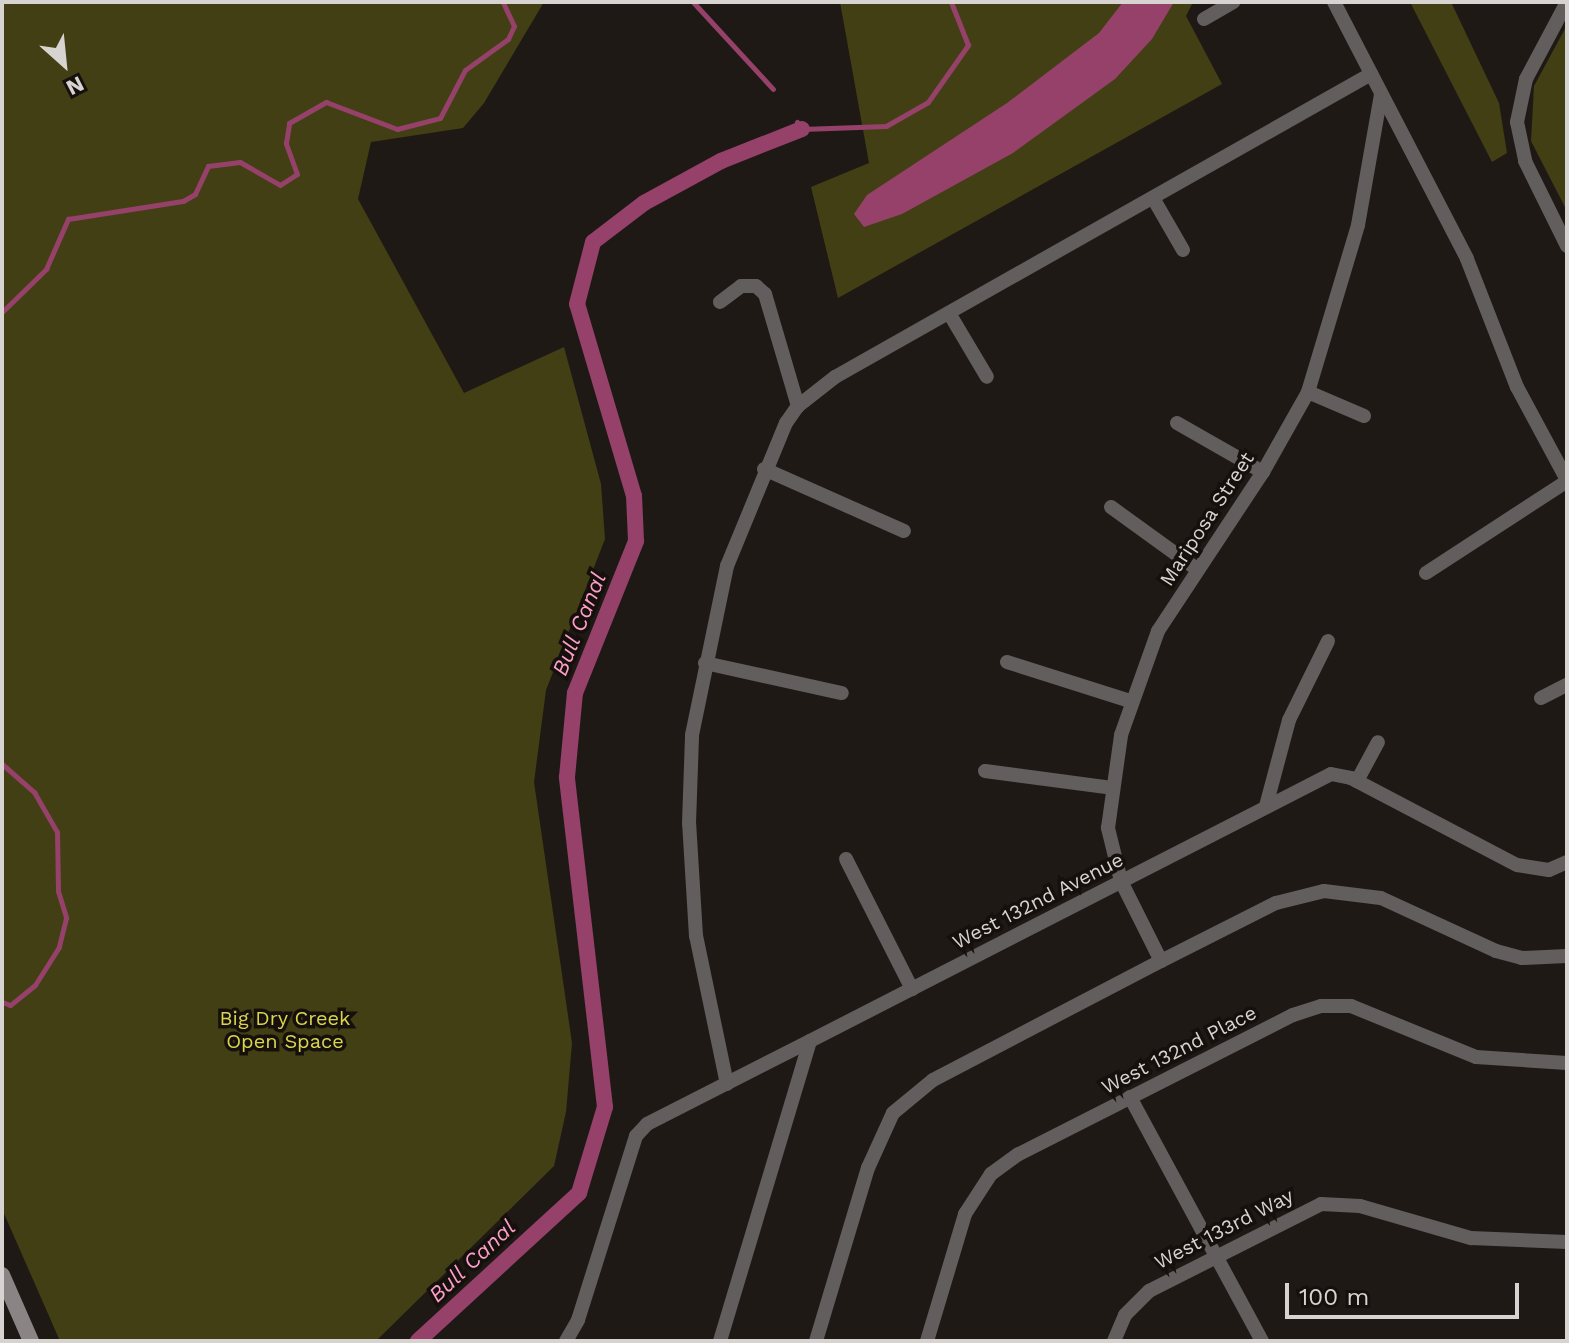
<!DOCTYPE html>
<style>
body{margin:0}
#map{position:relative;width:1569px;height:1343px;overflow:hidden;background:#1f1916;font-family:"Work Sans",sans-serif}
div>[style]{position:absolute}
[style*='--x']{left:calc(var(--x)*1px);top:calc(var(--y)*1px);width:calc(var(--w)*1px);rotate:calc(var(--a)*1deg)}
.green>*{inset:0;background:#423f14}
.water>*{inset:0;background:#95416a}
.stream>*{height:5px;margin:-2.5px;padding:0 2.5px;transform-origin:2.5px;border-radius:2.5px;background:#95416a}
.canal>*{height:16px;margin:-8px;padding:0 8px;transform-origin:8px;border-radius:8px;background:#95416a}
.minor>*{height:14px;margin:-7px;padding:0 7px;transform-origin:7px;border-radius:7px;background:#625e5d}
.secondary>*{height:16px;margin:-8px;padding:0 8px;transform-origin:8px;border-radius:8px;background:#8b8484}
span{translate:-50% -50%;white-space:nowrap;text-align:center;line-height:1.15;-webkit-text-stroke:7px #16100d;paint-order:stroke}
.street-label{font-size:20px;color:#d7d3d1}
.park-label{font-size:20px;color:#dbd54e}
.water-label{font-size:22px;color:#fd9fc9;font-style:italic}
.frame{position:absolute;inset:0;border:4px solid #d7d3d1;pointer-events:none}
.north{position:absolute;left:24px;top:24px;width:80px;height:80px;-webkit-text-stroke:6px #16100d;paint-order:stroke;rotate:153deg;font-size:22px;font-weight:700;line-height:32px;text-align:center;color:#d7d3d1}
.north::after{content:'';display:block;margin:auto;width:28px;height:36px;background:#d7d3d1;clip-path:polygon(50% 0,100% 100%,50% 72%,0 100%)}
.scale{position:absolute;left:1285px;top:1283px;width:234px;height:36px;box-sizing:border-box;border:4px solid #d7d3d1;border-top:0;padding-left:10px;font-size:24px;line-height:28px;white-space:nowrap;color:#d7d3d1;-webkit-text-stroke:6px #16100d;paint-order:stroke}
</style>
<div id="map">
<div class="green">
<div style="clip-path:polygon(2px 2px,544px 2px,484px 103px,463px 128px,371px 142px,358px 199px,464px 393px,564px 347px,601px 484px,605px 539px,546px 690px,534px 782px,572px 1043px,566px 1112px,554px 1166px,376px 1341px,60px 1341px,2px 1209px)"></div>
<div style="clip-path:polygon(840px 2px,1193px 2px,1186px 16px,1222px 84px,838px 298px,811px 187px,869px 163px)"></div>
<div style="clip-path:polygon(1410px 2px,1451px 2px,1499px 103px,1507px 153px,1492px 162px)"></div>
<div style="clip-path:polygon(1567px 25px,1567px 211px,1531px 141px,1534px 86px)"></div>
</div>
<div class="water">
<div style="clip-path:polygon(1123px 2px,1174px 2px,1152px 39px,1115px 79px,1013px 153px,902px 214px,864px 227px,854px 214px,867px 195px,1007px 103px,1099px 33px)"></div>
</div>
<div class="stream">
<div style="--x:693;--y:2;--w:118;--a:47.4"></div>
<div style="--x:797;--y:122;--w:9;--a:54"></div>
<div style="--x:802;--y:129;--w:84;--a:-2"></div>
<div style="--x:886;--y:126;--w:48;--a:-29.7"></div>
<div style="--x:928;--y:102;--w:70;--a:-54.9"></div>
<div style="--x:968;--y:45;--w:46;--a:-111.6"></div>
<div style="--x:2;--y:312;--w:62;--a:-44.3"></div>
<div style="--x:46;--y:269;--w:55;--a:-66.3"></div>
<div style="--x:68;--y:219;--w:116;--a:-8.9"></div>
<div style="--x:183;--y:201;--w:14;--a:-30"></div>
<div style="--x:195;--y:194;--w:31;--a:-65"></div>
<div style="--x:208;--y:166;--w:32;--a:-7"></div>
<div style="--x:240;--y:162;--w:46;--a:29.9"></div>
<div style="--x:280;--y:185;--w:20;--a:-33"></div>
<div style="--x:297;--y:174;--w:33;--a:-110"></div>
<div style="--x:286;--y:143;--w:20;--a:-81"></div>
<div style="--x:289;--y:123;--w:43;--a:-29.6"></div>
<div style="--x:326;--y:102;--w:76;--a:20.8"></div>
<div style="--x:397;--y:129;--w:44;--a:-14.3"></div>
<div style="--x:440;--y:118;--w:54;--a:-62.5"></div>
<div style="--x:465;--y:70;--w:53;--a:-35.8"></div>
<div style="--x:508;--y:39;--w:14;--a:-65"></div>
<div style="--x:514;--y:26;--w:26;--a:-115"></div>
<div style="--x:2;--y:764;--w:43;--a:41.2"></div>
<div style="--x:34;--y:792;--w:46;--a:60.1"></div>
<div style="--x:57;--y:832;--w:59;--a:89"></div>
<div style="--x:58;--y:891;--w:28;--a:73"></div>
<div style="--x:66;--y:918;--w:30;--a:104"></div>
<div style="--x:59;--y:947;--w:45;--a:122.3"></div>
<div style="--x:35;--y:985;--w:32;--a:141"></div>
<div style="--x:10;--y:1005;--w:9;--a:-159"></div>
</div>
<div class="canal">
<div style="--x:418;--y:1341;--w:219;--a:-42.6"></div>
<div style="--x:579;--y:1193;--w:90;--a:-73.2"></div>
<div style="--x:605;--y:1107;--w:332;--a:-96.6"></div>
<div style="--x:567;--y:777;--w:84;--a:-84.6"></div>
<div style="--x:575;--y:693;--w:164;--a:-68.1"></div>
<div style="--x:636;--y:541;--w:45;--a:-92.5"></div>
<div style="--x:634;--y:496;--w:200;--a:-106.5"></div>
<div style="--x:577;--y:304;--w:64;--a:-75.5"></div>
<div style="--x:593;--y:242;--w:64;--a:-37.4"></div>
<div style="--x:644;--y:203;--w:88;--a:-28.6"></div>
<div style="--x:721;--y:161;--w:87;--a:-21.6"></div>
</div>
<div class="minor">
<div style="--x:1334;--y:2;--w:289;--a:62.6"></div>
<div style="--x:1467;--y:259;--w:137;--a:68.7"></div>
<div style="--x:1517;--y:387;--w:106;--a:61.7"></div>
<div style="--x:1567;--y:2;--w:87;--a:118"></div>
<div style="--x:1526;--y:79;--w:44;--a:101.8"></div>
<div style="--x:1517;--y:122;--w:40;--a:78"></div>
<div style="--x:1525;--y:161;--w:95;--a:63.7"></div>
<div style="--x:1204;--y:19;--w:34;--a:-30"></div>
<div style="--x:1153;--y:198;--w:60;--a:60"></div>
<div style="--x:720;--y:302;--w:26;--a:-37"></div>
<div style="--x:741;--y:286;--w:15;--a:0"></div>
<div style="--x:756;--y:286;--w:12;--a:42"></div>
<div style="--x:765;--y:294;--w:117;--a:73.6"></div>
<div style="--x:949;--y:313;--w:74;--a:59.3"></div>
<div style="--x:1308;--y:392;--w:61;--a:23.2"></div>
<div style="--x:1177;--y:423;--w:99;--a:29.7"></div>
<div style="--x:764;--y:469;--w:153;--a:23.9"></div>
<div style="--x:1111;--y:507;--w:107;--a:35.9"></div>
<div style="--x:1426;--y:573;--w:168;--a:-33.1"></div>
<div style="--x:1007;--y:662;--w:129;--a:17.6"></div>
<div style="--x:705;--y:663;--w:140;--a:12.4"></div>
<div style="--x:1541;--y:698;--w:29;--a:-27"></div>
<div style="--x:985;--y:771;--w:128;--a:7.6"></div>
<div style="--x:1357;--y:781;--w:44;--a:-61.7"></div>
<div style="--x:1266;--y:806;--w:89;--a:-75"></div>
<div style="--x:1289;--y:720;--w:88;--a:-63.7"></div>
<div style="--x:846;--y:859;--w:146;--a:63.1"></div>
<div style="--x:1161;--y:961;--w:89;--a:-116.6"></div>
<div style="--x:1121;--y:881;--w:55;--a:-103.8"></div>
<div style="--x:1108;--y:828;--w:94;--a:-82"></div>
<div style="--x:1121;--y:735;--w:110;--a:-70.4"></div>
<div style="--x:1158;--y:631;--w:191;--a:-56.6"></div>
<div style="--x:1263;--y:472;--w:92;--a:-60.6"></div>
<div style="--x:1308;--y:392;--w:174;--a:-73.3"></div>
<div style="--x:1358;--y:225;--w:132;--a:-80"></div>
<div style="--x:727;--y:1084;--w:151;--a:-101.8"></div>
<div style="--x:696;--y:936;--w:113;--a:-93.5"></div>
<div style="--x:689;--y:823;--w:88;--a:-88"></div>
<div style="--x:692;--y:735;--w:173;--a:-78.3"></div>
<div style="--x:727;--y:566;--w:155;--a:-67.6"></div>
<div style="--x:786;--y:423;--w:21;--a:-55"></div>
<div style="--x:798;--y:406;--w:47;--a:-38.1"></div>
<div style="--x:835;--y:377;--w:616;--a:-29.48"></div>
<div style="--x:1130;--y:1097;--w:277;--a:61.6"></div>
<div style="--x:566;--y:1341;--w:24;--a:-60"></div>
<div style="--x:578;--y:1320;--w:193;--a:-72.5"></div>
<div style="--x:636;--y:1136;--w:16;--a:-47"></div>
<div style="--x:647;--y:1124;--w:183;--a:-27"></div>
<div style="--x:720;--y:1341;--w:313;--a:-73.3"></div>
<div style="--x:810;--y:1041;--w:585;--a:-27.13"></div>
<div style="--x:1331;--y:774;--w:20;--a:11"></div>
<div style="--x:1351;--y:778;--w:187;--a:27.7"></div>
<div style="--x:1517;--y:865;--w:32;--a:9"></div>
<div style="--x:1549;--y:870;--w:20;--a:-24"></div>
<div style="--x:816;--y:1341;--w:181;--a:-73.3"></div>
<div style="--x:868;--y:1168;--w:60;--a:-65.6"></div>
<div style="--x:893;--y:1113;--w:52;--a:-39.5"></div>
<div style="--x:933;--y:1080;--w:257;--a:-27.6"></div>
<div style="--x:1161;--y:961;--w:129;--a:-26.8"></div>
<div style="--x:1276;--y:903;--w:49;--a:-14"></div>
<div style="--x:1324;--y:891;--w:57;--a:7"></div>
<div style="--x:1381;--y:898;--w:127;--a:24.7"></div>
<div style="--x:1496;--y:951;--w:27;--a:15"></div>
<div style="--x:1522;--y:958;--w:45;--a:-2.5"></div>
<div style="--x:927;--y:1341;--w:133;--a:-73.3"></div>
<div style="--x:965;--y:1214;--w:48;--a:-57"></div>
<div style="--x:991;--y:1174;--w:34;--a:-36"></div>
<div style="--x:1019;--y:1154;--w:307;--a:-26.9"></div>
<div style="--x:1293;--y:1015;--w:29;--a:-18"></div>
<div style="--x:1321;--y:1006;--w:30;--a:0"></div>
<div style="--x:1351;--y:1006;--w:135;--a:22.2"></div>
<div style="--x:1476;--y:1057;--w:91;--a:3.8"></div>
<div style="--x:1114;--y:1341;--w:28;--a:-67"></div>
<div style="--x:1125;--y:1315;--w:34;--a:-45"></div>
<div style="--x:1149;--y:1291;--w:193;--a:-26.8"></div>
<div style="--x:1321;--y:1204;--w:39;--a:3"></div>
<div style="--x:1360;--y:1206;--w:116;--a:16.1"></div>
<div style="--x:1471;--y:1238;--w:96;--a:2.4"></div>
</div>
<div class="secondary">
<div style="--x:2;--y:1275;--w:72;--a:66.3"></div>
</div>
<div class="street-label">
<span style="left:1207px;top:519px;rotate:-57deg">Mariposa Street</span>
<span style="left:1038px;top:901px;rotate:-27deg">West 132nd Avenue</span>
<span style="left:1179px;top:1050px;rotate:-27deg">West 132nd Place</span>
<span style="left:1224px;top:1229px;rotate:-27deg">West 133rd Way</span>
</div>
<div class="park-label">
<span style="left:285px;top:1030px">Big Dry Creek<br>Open Space</span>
</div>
<div class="water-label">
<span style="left:579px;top:624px;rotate:-68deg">Bull Canal</span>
<span style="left:472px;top:1261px;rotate:-43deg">Bull Canal</span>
</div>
<div class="frame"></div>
<div class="north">N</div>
<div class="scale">100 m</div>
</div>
